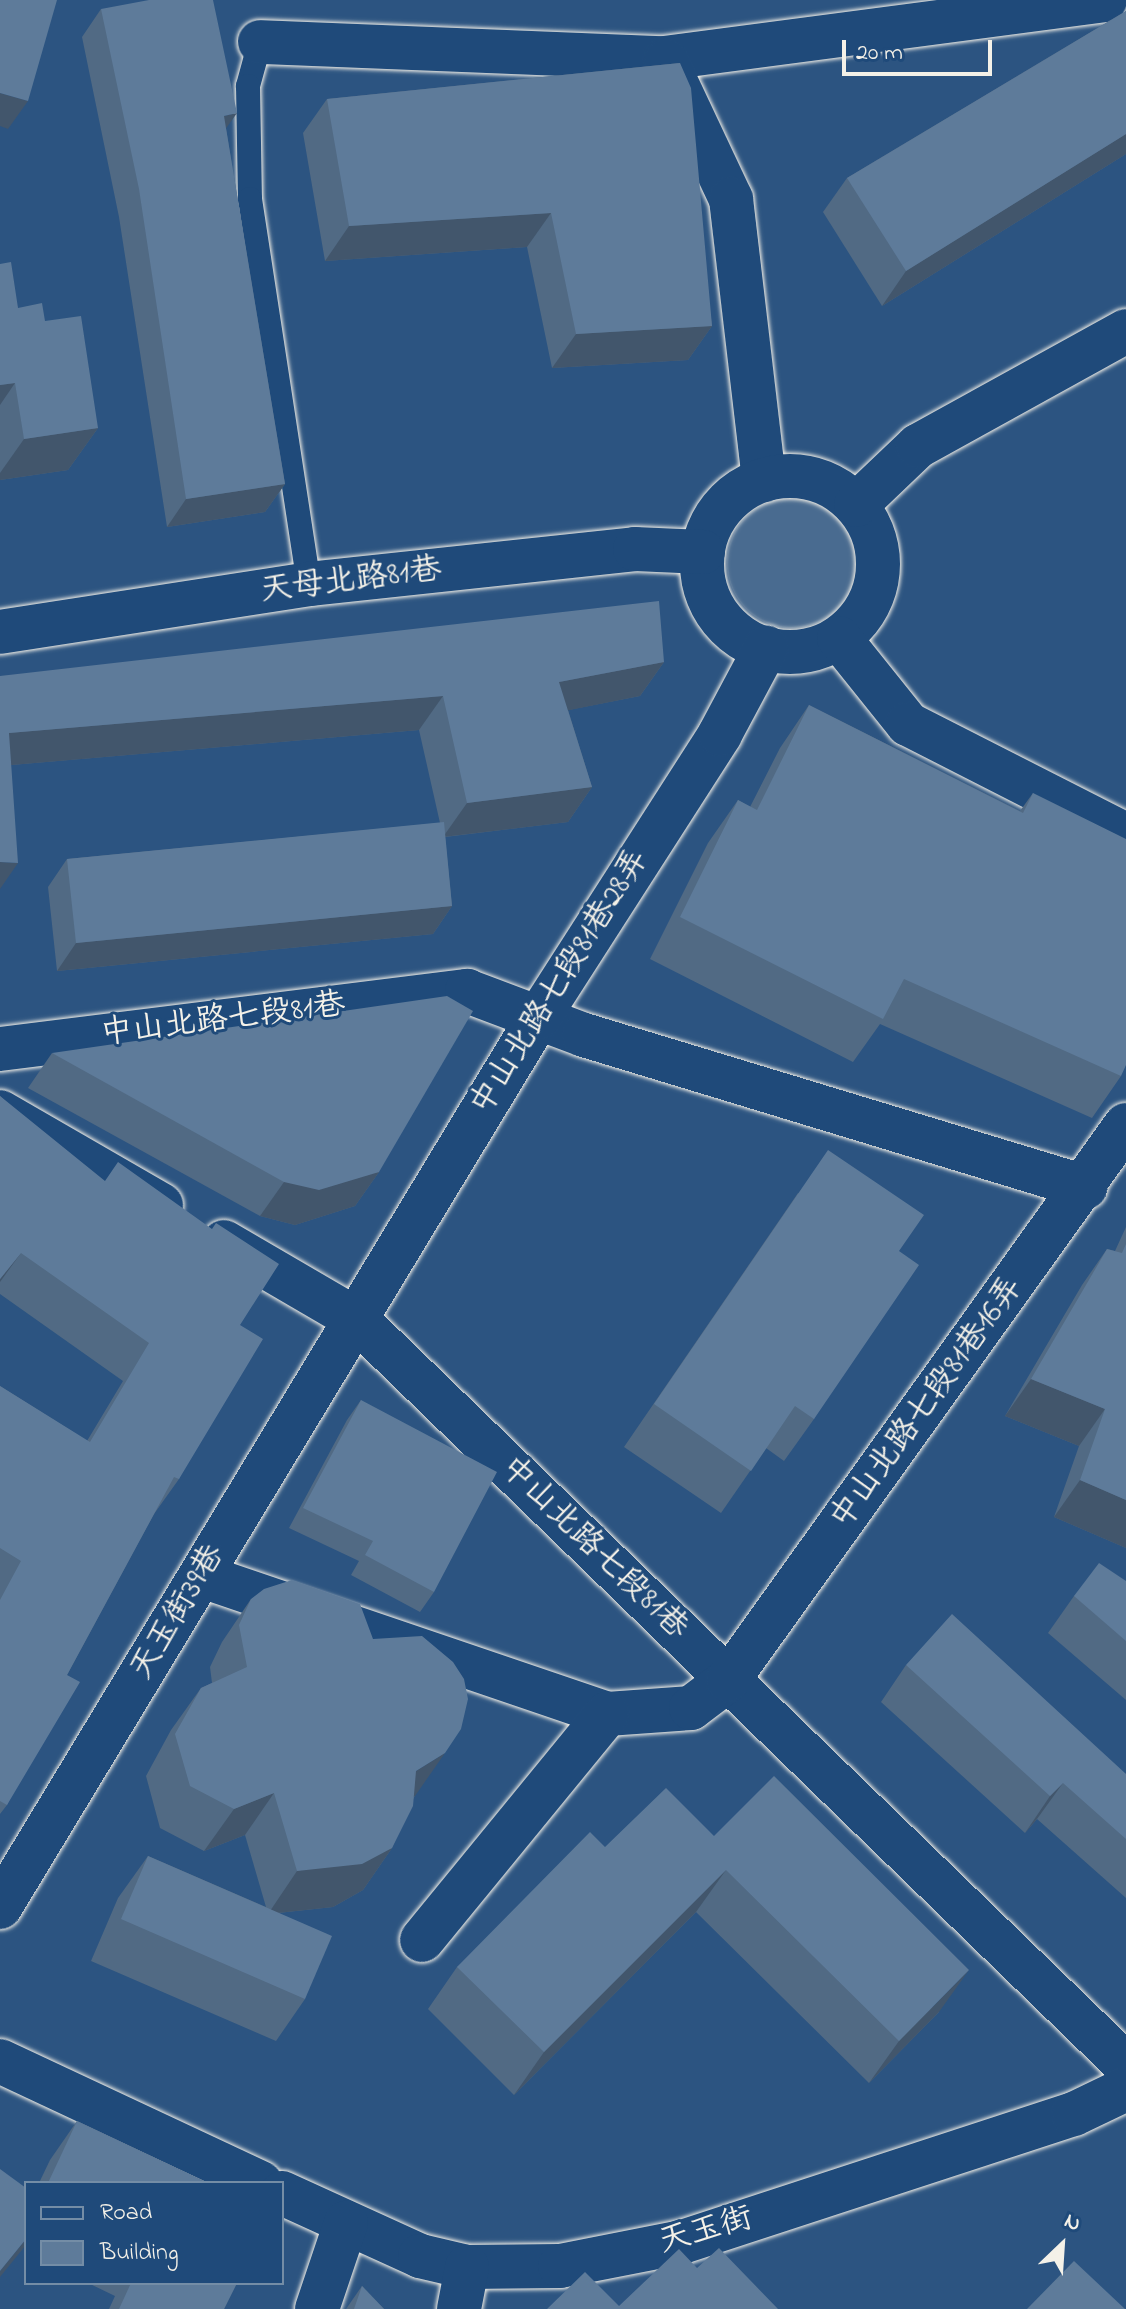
<!DOCTYPE html>
<meta charset="utf-8">
<style>
body{margin:0}
#map{position:relative;width:1126px;height:2309px;overflow:hidden;background:#2c5481;font-family:"Indie Flower","LXGW WenKai TC",sans-serif}
div>[style]{position:absolute}
[style*='--x']{left:calc(var(--x)*1px);top:calc(var(--y)*1px);width:calc(var(--w)*1px);rotate:calc(var(--a)*1deg)}
.green>*{inset:0;background:#496b90}
.round{border-radius:50%}
.roads{filter:drop-shadow(0 0 2px #f4f1e8) drop-shadow(0 0 2px #f4f1e8)}
.lane>*{height:24px;margin:-12px;padding:0 12px;transform-origin:12px;border-radius:12px;background:#1f4a7a}
.street>*{height:44px;margin:-22px;padding:0 22px;transform-origin:22px;border-radius:22px;background:#1f4a7a}
.street>.ring{margin:-22px;padding:0;box-sizing:content-box;background:none;border:44px solid #1f4a7a;border-radius:50%}
.wall>*{inset:0;background:#516a84}
.shaded-wall>*{inset:0;background:#42566c}
.building>*{inset:0;background:#5e7b9a}
span{translate:-50% -50%;white-space:nowrap;text-align:center;line-height:1.15;-webkit-text-stroke:6px #1f4a7a;paint-order:stroke}
.street-label{font-size:32px;color:#f4f1e8}
.legend{position:absolute;left:24px;top:2181px;width:260px;height:104px;box-sizing:border-box;background:#1f4a7a;border:2px solid #748da6;margin:0;padding:10px 14px;list-style:none;font-size:24px;color:#f4f1e8}
.legend li{display:flex;align-items:center;gap:16px;height:40px}
.legend b{width:40px;border:2px solid #748da6}
.north{position:absolute;left:1022px;top:2205px;width:80px;height:80px;-webkit-text-stroke:6px #1f4a7a;paint-order:stroke;rotate:25deg;font-size:22px;font-weight:700;line-height:32px;text-align:center;color:#f4f1e8}
.north::after{content:'';display:block;margin:auto;width:28px;height:36px;background:#f4f1e8;clip-path:polygon(50% 0,100% 100%,50% 72%,0 100%)}
.scale{position:absolute;left:842px;top:40px;width:150px;height:36px;box-sizing:border-box;border:4px solid #f4f1e8;border-top:0;padding-left:10px;font-size:24px;line-height:28px;white-space:nowrap;color:#f4f1e8;-webkit-text-stroke:6px #1f4a7a;paint-order:stroke}
</style>
<div id="map">
<div class="green">
<div class="round" style="left:727px;top:498px;width:130px;height:130px"></div>
</div>
<div class="roads">
<div class="lane">
<div style="--x:260;--y:42;--w:46;--a:105.3"></div>
<div style="--x:248;--y:86;--w:113;--a:89"></div>
<div style="--x:250;--y:199;--w:389;--a:81.3"></div>
</div>
<div class="street">
<div style="--x:260;--y:42;--w:405;--a:2.3"></div>
<div style="--x:665;--y:58;--w:444;--a:-7.5"></div>
<div style="--x:666;--y:61;--w:153;--a:64.8"></div>
<div style="--x:731;--y:199;--w:283;--a:83.3"></div>
<div class="ring" style="left:702px;top:476px;width:132px;height:132px"></div>
<div style="--x:856;--y:505;--w:86;--a:-43.6"></div>
<div style="--x:918;--y:446;--w:238;--a:-28.9"></div>
<div style="--x:0;--y:632;--w:313;--a:-8.8"></div>
<div style="--x:309;--y:584;--w:328;--a:-6.1"></div>
<div style="--x:635;--y:549;--w:68;--a:2.5"></div>
<div style="--x:839;--y:638;--w:110;--a:51.3"></div>
<div style="--x:908;--y:724;--w:245;--a:27"></div>
<div style="--x:0;--y:1049;--w:471;--a:-7.1"></div>
<div style="--x:467;--y:991;--w:125;--a:20.6"></div>
<div style="--x:584;--y:1035;--w:524;--a:16.88"></div>
<div style="--x:0;--y:1112;--w:186;--a:30"></div>
<div style="--x:224;--y:1242;--w:153;--a:30.3"></div>
<div style="--x:356;--y:1319;--w:1072;--a:44.09"></div>
<div style="--x:202;--y:1576;--w:428;--a:18.8"></div>
<div style="--x:607;--y:1714;--w:84;--a:-4.1"></div>
<div style="--x:691;--y:1708;--w:46;--a:-37.1"></div>
<div style="--x:728;--y:1680;--w:683;--a:-54.36"></div>
<div style="--x:0;--y:1907;--w:1039;--a:-58.82"></div>
<div style="--x:538;--y:1018;--w:337;--a:-57.3"></div>
<div style="--x:720;--y:734;--w:98;--a:-61.9"></div>
<div style="--x:422;--y:1940;--w:292;--a:-50.7"></div>
<div style="--x:0;--y:2061;--w:288;--a:25.1"></div>
<div style="--x:282;--y:2193;--w:152;--a:24.5"></div>
<div style="--x:420;--y:2256;--w:48;--a:13.2"></div>
<div style="--x:467;--y:2267;--w:93;--a:-0.6"></div>
<div style="--x:560;--y:2266;--w:124;--a:-11.1"></div>
<div style="--x:682;--y:2242;--w:412;--a:-18.1"></div>
<div style="--x:1074;--y:2114;--w:58;--a:-25.7"></div>
<div style="--x:317;--y:2309;--w:91;--a:-71.4"></div>
<div style="--x:459;--y:2309;--w:43;--a:-79.2"></div>
</div>
</div>
<div class="wall">
<div style="clip-path:polygon(101px 9px,226px 129px,285px 484px,265px 512px,167px 527px,119px 217px,82px 37px)"></div>
<div style="clip-path:polygon(1126px 11px,1126px 154px,882px 306px,823px 212px,847px 178px)"></div>
<div style="clip-path:polygon(680px 63px,712px 326px,688px 360px,552px 368px,527px 247px,325px 261px,303px 133px,327px 99px)"></div>
<div style="clip-path:polygon(0 264px,18px 308px,45px 321px,98px 428px,68px 470px,0 480px)"></div>
<div style="clip-path:polygon(664px 662px,640px 696px,568px 710px,592px 787px,568px 822px,445px 837px,452px 906px,433px 934px,57px 971px,48px 887px,67px 859px,440px 823px,419px 730px,11px 765px,0 676px)"></div>
<div style="clip-path:polygon(809px 705px,1020px 811px,1033px 793px,1121px 1076px,1092px 1118px,880px 1024px,853px 1062px,650px 959px,708px 843px,738px 800px,750px 807px,780px 748px)"></div>
<div style="clip-path:polygon(52px 1053px,379px 1172px,355px 1206px,295px 1225px,260px 1216px,28px 1088px)"></div>
<div style="clip-path:polygon(0 1096px,240px 1325px,179px 1479px,154px 1514px,67px 1675px,7px 1805px,0 1814px,0 1386px,87px 1441px,123px 1381px,0 1294px)"></div>
<div style="clip-path:polygon(798px 1193px,899px 1251px,814px 1419px,784px 1461px,766px 1448px,721px 1513px,624px 1447px)"></div>
<div style="clip-path:polygon(1126px 1227px,1126px 1548px,1054px 1517px,1079px 1446px,1005px 1416px,1082px 1285px,1107px 1249px,1115px 1251px)"></div>
<div style="clip-path:polygon(361px 1400px,434px 1592px,420px 1612px,351px 1575px,359px 1561px,289px 1528px,347px 1420px)"></div>
<div style="clip-path:polygon(1126px 1581px,1126px 1700px,1048px 1633px,1074px 1596px)"></div>
<div style="clip-path:polygon(251px 1599px,415px 1796px,414px 1797px,392px 1848px,363px 1890px,333px 1907px,278px 1913px,305px 1999px,276px 2041px,91px 1961px,118px 1898px,148px 1856px,266px 1907px,245px 1835px,204px 1851px,160px 1828px,146px 1776px,171px 1730px,201px 1688px,212px 1683px,210px 1667px,222px 1642px)"></div>
<div style="clip-path:polygon(906px 1665px,1126px 1774px,1126px 1898px,1037px 1819px,1025px 1833px,881px 1702px)"></div>
<div style="clip-path:polygon(714px 1836px,939px 2012px,869px 2083px,696px 1912px,514px 2095px,428px 2009px,457px 1967px,605px 1847px)"></div>
<div style="clip-path:polygon(77px 2121px,208px 2183px,39px 2183px,50px 2160px)"></div>
<div style="clip-path:polygon(88px 2283px,237px 2283px,224px 2309px,109px 2309px,115px 2296px)"></div>
<div style="clip-path:polygon(362px 2286px,384px 2309px,346px 2309px)"></div>
</div>
<div class="shaded-wall">
<div style="clip-path:polygon(0 93px,28px 101px,8px 129px,0 126px)"></div>
<div style="clip-path:polygon(237px 113px,217px 141px,224px 116px)"></div>
<div style="clip-path:polygon(1126px 134px,1126px 154px,882px 306px,906px 271px)"></div>
<div style="clip-path:polygon(551px 213px,527px 247px,325px 261px,349px 226px)"></div>
<div style="clip-path:polygon(712px 326px,688px 360px,552px 368px,576px 334px)"></div>
<div style="clip-path:polygon(15px 383px,0 405px,0 385px)"></div>
<div style="clip-path:polygon(98px 428px,68px 470px,0 480px,0 473px,24px 439px)"></div>
<div style="clip-path:polygon(285px 484px,265px 512px,167px 527px,186px 499px)"></div>
<div style="clip-path:polygon(664px 662px,640px 696px,535px 717px,559px 682px)"></div>
<div style="clip-path:polygon(443px 696px,419px 730px,0 766px,9px 733px)"></div>
<div style="clip-path:polygon(592px 787px,568px 822px,443px 837px,467px 803px)"></div>
<div style="clip-path:polygon(0 862px,18px 863px,0 889px)"></div>
<div style="clip-path:polygon(452px 906px,433px 934px,57px 971px,76px 943px)"></div>
<div style="clip-path:polygon(379px 1172px,355px 1206px,295px 1225px,260px 1216px,284px 1182px)"></div>
<div style="clip-path:polygon(21px 1253px,0 1282px,0 1279px)"></div>
<div style="clip-path:polygon(1031px 1379px,1105px 1409px,1079px 1446px,1005px 1416px)"></div>
<div style="clip-path:polygon(1080px 1480px,1126px 1500px,1126px 1548px,1054px 1517px)"></div>
<div style="clip-path:polygon(445px 1753px,415px 1796px,386px 1814px,416px 1771px)"></div>
<div style="clip-path:polygon(1063px 1783px,1037px 1819px,1025px 1833px,1050px 1796px)"></div>
<div style="clip-path:polygon(274px 1793px,245px 1835px,204px 1851px,234px 1809px)"></div>
<div style="clip-path:polygon(392px 1848px,363px 1890px,333px 1907px,268px 1914px,297px 1871px)"></div>
<div style="clip-path:polygon(726px 1870px,696px 1912px,514px 2095px,544px 2052px)"></div>
<div style="clip-path:polygon(969px 1970px,939px 2012px,869px 2083px,899px 2041px)"></div>
<div style="clip-path:polygon(26px 2239px,26px 2245px,0 2277px,0 2271px)"></div>
</div>
<div class="building">
<div style="clip-path:polygon(0 0,57px 0,28px 101px,0 93px)"></div>
<div style="clip-path:polygon(149px 0,213px 0,237px 113px,224px 116px,285px 484px,186px 499px,139px 189px,101px 9px)"></div>
<div style="clip-path:polygon(1126px 11px,1126px 134px,906px 271px,847px 178px)"></div>
<div style="clip-path:polygon(680px 63px,691px 88px,712px 326px,576px 334px,551px 213px,349px 226px,327px 99px)"></div>
<div style="clip-path:polygon(11px 262px,18px 308px,42px 303px,45px 321px,81px 316px,98px 428px,24px 439px,15px 383px,0 385px,0 264px)"></div>
<div style="clip-path:polygon(659px 601px,664px 662px,559px 682px,592px 787px,467px 803px,443px 696px,9px 733px,18px 863px,0 862px,0 676px)"></div>
<div style="clip-path:polygon(809px 705px,1023px 813px,1033px 793px,1126px 839px,1126px 1065px,1121px 1076px,904px 979px,883px 1019px,680px 917px,738px 800px,757px 810px)"></div>
<div style="clip-path:polygon(444px 822px,452px 906px,76px 943px,67px 859px)"></div>
<div style="clip-path:polygon(447px 996px,473px 1011px,379px 1172px,319px 1190px,284px 1182px,52px 1053px)"></div>
<div style="clip-path:polygon(0 1096px,105px 1181px,118px 1162px,212px 1229px,216px 1223px,279px 1264px,240px 1325px,263px 1339px,179px 1479px,174px 1477px,67px 1675px,80px 1682px,7px 1805px,0 1801px,0 1600px,21px 1561px,0 1548px,0 1386px,90px 1442px,149px 1343px,21px 1253px,0 1279px)"></div>
<div style="clip-path:polygon(828px 1150px,924px 1215px,899px 1251px,919px 1265px,814px 1419px,795px 1406px,751px 1471px,654px 1404px)"></div>
<div style="clip-path:polygon(1126px 1244px,1126px 1500px,1080px 1480px,1105px 1409px,1031px 1379px,1107px 1249px,1122px 1253px)"></div>
<div style="clip-path:polygon(361px 1400px,497px 1472px,434px 1592px,365px 1555px,373px 1541px,303px 1508px)"></div>
<div style="clip-path:polygon(1099px 1563px,1126px 1581px,1126px 1641px,1074px 1596px)"></div>
<div style="clip-path:polygon(292px 1580px,360px 1604px,373px 1639px,422px 1636px,453px 1662px,464px 1679px,468px 1699px,461px 1729px,445px 1753px,416px 1771px,413px 1806px,392px 1848px,362px 1864px,297px 1871px,274px 1793px,234px 1809px,190px 1786px,175px 1734px,201px 1688px,247px 1667px,239px 1625px,251px 1599px,264px 1589px)"></div>
<div style="clip-path:polygon(952px 1614px,1126px 1774px,1126px 1839px,1063px 1783px,1050px 1796px,906px 1665px)"></div>
<div style="clip-path:polygon(774px 1776px,969px 1970px,899px 2041px,726px 1870px,544px 2052px,457px 1967px,590px 1832px,605px 1847px,666px 1788px,714px 1836px)"></div>
<div style="clip-path:polygon(148px 1856px,332px 1936px,305px 1999px,121px 1919px)"></div>
<div style="clip-path:polygon(77px 2121px,208px 2183px,48px 2183px)"></div>
<div style="clip-path:polygon(0 2169px,26px 2188px,26px 2239px,0 2271px)"></div>
<div style="clip-path:polygon(719px 2248px,778px 2309px,547px 2309px,585px 2272px,619px 2306px,679px 2249px,697px 2268px)"></div>
<div style="clip-path:polygon(1074px 2261px,1125px 2309px,1027px 2309px)"></div>
<div style="clip-path:polygon(131px 2283px,237px 2283px,224px 2309px,119px 2309px)"></div>
<div style="clip-path:polygon(362px 2286px,384px 2309px,354px 2309px)"></div>
</div>
<div class="street-label">
<span style="left:351px;top:582px;rotate:-7deg">天母北路81巷</span>
<span style="left:561px;top:983px;rotate:-58deg">中山北路七段81巷28弄</span>
<span style="left:223px;top:1021px;rotate:-7deg">中山北路七段81巷</span>
<span style="left:928px;top:1404px;rotate:-54deg">中山北路七段81巷16弄</span>
<span style="left:593px;top:1549px;rotate:44deg">中山北路七段81巷</span>
<span style="left:179px;top:1613px;rotate:-59deg">天玉街39巷</span>
<span style="left:706px;top:2232px;rotate:-16deg">天玉街</span>
</div>
<ul class="legend">
<li><b style="height:10px;background:#1f4a7a"></b>Road</li>
<li><b style="height:22px;background:#5e7b9a"></b>Building</li>
</ul>
<div class="north">N</div>
<div class="scale">20 m</div>
</div>
